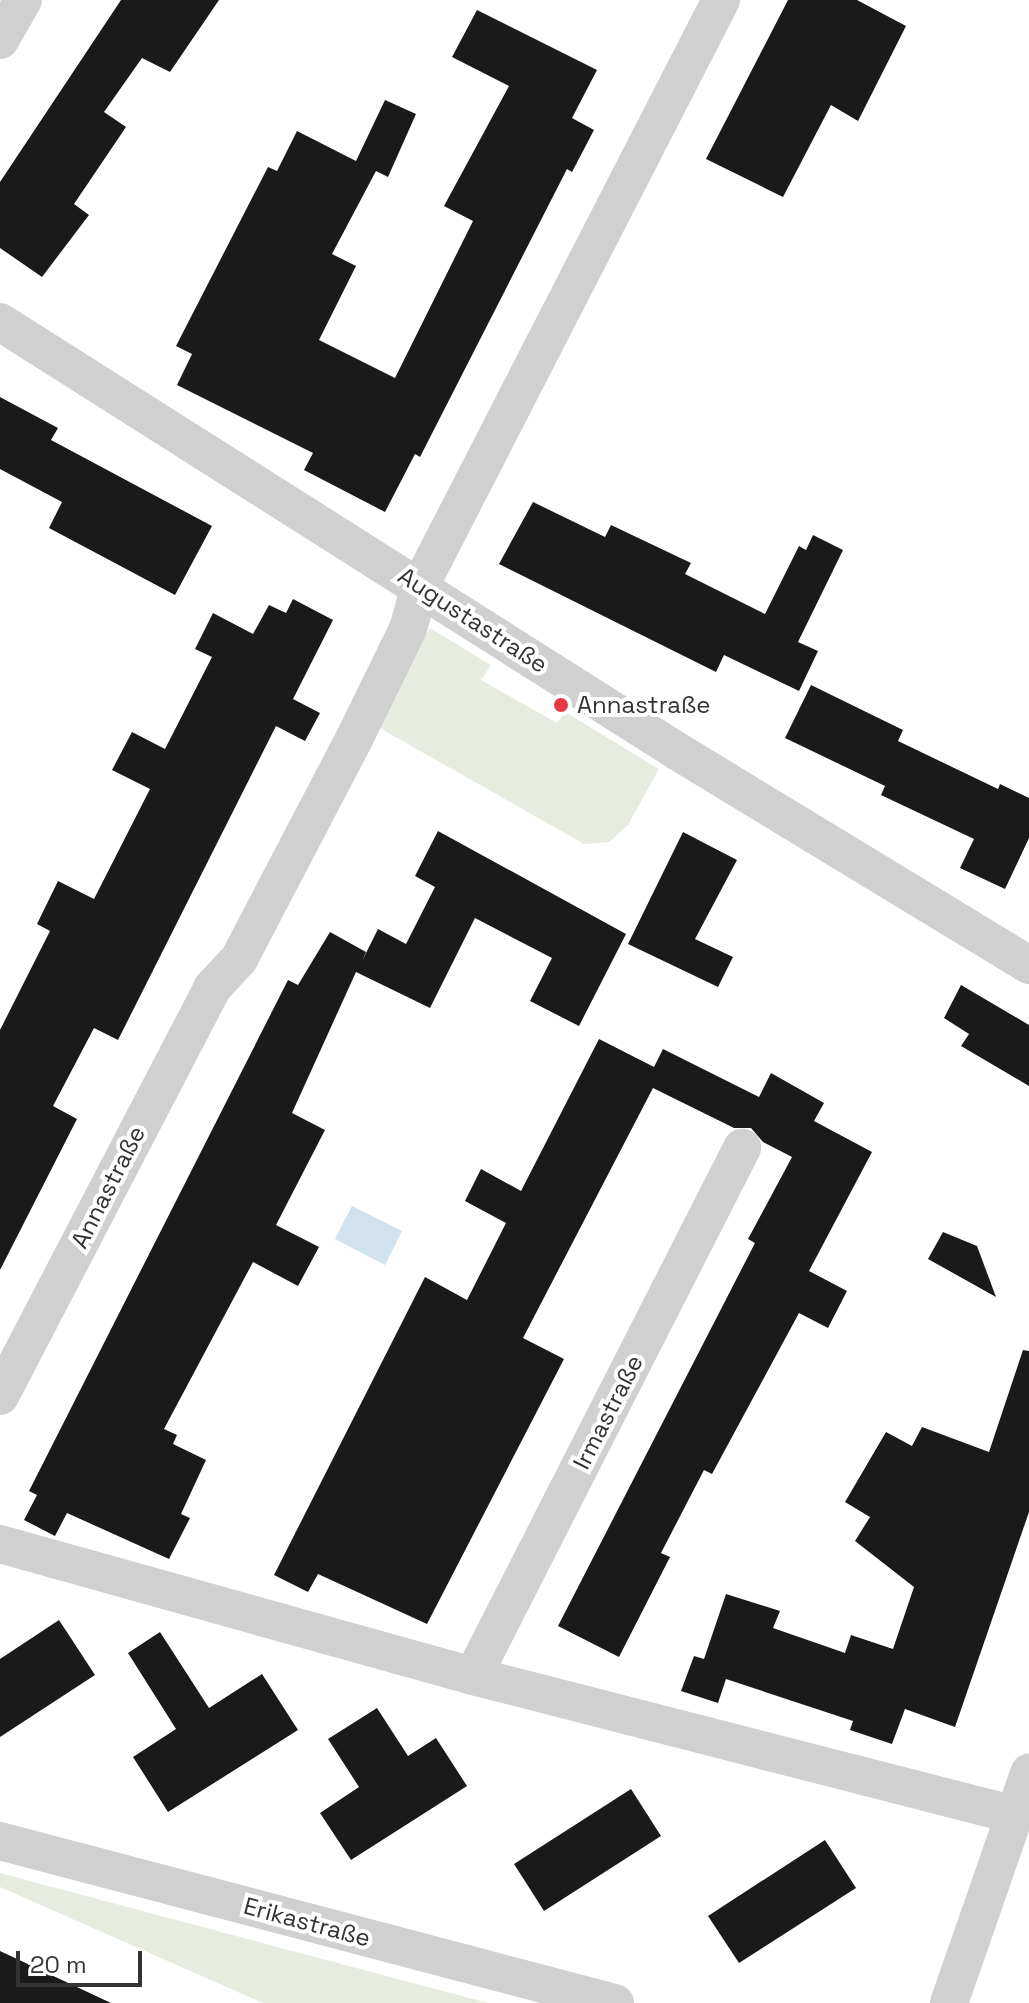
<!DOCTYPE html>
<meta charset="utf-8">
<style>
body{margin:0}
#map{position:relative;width:1029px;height:2003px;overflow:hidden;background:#fff;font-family:"Space Grotesk",sans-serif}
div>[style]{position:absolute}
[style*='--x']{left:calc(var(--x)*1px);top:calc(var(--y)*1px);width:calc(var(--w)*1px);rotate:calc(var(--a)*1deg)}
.green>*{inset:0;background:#e6ecdf}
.water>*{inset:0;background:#cfe2ee}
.building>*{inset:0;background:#1a1a1a}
.street>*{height:38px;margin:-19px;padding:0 19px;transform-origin:19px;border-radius:19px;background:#d0d0d0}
.dots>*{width:22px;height:22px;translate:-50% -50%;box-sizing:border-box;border:4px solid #fff;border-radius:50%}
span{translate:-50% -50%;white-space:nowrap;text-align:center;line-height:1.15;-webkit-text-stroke:8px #fff;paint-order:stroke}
.street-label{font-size:24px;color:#333}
.poi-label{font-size:24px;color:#333}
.left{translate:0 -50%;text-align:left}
.scale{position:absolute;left:16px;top:1951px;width:126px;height:36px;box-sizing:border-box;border:4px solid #333;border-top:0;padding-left:10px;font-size:24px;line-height:28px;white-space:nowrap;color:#333;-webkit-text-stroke:6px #fff;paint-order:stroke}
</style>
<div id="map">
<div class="green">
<div style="clip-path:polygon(430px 628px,491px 665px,481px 680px,557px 723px,565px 712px,659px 769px,628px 825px,609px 842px,584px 844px,378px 727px)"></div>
<div style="clip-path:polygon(0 1873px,488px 2003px,263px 2003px,0 1887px)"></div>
</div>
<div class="water">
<div style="clip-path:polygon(352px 1206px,402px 1231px,385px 1265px,335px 1239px)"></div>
</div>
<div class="building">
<div style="clip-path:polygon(121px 0,219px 0,170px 72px,142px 58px,104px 112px,126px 127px,74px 204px,89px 215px,42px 277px,0 248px,0 182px)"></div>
<div style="clip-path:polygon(788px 0,857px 0,906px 26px,858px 121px,831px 105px,783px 197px,706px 159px)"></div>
<div style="clip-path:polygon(477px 10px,597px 70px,572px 118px,594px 130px,572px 172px,567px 169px,420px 457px,415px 454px,385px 512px,304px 470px,313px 453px,177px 385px,192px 354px,176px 346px,268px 167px,277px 171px,297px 131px,356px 161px,385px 100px,416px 114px,388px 177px,376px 171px,332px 254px,356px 266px,319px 340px,395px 378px,473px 221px,444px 206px,509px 86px,452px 57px)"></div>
<div style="clip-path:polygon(0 397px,58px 428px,51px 440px,212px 526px,175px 595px,49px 528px,62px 502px,0 469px)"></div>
<div style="clip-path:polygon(533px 502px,605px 537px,611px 525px,691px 563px,685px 574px,765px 614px,799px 546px,806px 550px,813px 535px,843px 550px,798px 642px,818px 651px,799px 691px,724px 655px,716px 672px,499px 564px)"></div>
<div style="clip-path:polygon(293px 599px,333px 620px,293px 699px,320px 713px,305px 741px,276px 726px,118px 1040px,94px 1028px,53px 1106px,77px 1119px,0 1270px,0 1030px,50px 931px,37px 924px,58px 881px,94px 899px,150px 789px,112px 770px,132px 732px,165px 749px,212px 657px,195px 649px,213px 613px,253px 634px,269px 605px,286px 613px)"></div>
<div style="clip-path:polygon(811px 685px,903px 730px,898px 741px,998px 789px,1000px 784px,1029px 798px,1029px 838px,1005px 889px,960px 868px,974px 839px,881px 795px,885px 786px,785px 738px)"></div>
<div style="clip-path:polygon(438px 831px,626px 934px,579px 1026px,530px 1001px,552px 958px,475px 918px,430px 1008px,356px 972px,292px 1113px,325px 1130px,276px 1225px,319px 1247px,298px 1286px,253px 1262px,164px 1429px,177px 1435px,173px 1444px,206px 1460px,181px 1514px,190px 1518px,169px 1559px,67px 1513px,55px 1536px,24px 1520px,37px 1495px,29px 1491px,288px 980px,298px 985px,330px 932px,366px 952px,362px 961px,378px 929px,406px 944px,435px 887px,415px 876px)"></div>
<div style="clip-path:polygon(683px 832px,737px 860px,695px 939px,733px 957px,718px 987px,628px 944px)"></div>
<div style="clip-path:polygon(961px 985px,1029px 1025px,1029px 1086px,961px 1046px,969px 1034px,944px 1018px)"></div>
<div style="clip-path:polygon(599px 1039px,654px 1067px,663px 1049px,759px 1097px,771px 1073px,824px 1103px,814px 1121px,872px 1152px,809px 1271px,847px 1291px,828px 1328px,799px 1313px,712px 1474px,704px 1470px,661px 1553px,670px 1557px,619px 1657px,558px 1626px,755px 1243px,748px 1239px,792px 1157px,763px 1142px,751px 1128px,734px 1128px,653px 1088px,523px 1338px,564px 1359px,427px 1624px,318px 1574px,308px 1592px,274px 1575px,425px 1277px,467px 1300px,506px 1223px,465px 1201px,481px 1169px,521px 1191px)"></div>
<div style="clip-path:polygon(943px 1232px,977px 1246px,996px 1297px,928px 1259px)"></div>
<div style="clip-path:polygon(1023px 1350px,1029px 1351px,1029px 1512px,955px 1727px,905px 1709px,892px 1744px,850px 1730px,853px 1721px,726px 1679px,718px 1703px,681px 1691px,694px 1656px,704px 1659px,726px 1594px,780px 1611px,773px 1628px,845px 1653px,851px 1635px,893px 1649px,914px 1587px,855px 1541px,870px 1517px,845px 1502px,886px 1432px,912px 1446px,922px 1427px,989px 1452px)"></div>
<div style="clip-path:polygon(59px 1620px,95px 1675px,0 1737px,0 1659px)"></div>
<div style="clip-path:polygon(160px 1632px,209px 1708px,262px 1674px,298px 1730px,168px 1812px,133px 1757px,176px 1729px,128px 1653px)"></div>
<div style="clip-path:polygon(377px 1708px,408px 1756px,436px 1738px,467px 1786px,351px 1860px,320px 1813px,359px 1787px,328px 1739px)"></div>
<div style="clip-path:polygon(631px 1789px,661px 1836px,544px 1911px,514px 1864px)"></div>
<div style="clip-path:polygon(825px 1840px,856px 1888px,739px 1963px,708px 1916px)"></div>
<div style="clip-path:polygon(0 1951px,111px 2003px,0 2003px)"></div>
</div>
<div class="street">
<div style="--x:0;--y:40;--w:46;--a:-60.1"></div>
<div style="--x:0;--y:322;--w:801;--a:32.36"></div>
<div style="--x:677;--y:751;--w:412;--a:31.3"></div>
<div style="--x:0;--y:1396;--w:460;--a:-62.5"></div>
<div style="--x:212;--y:988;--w:40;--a:-47"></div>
<div style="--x:239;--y:959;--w:250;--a:-62.4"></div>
<div style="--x:355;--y:737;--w:120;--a:-63.9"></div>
<div style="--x:408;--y:629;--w:45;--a:-74.4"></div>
<div style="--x:420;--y:586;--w:659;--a:-62.81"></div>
<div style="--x:0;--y:1544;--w:491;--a:15.6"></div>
<div style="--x:473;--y:1676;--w:560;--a:14.38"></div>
<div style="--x:473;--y:1676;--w:593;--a:-63"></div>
<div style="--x:0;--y:1841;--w:636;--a:14.76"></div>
<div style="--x:949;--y:2003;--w:244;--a:-70.8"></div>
</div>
<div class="dots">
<div style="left:561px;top:705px;background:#e63946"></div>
</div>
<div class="street-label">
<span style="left:473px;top:620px;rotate:33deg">Augustastraße</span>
<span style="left:108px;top:1187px;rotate:-63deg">Annastraße</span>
<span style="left:608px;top:1412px;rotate:-63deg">Irmastraße</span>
<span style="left:307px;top:1922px;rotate:15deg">Erikastraße</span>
</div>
<div class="poi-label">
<span class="left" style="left:577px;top:705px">Annastraße</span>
</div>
<div class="scale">20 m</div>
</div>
